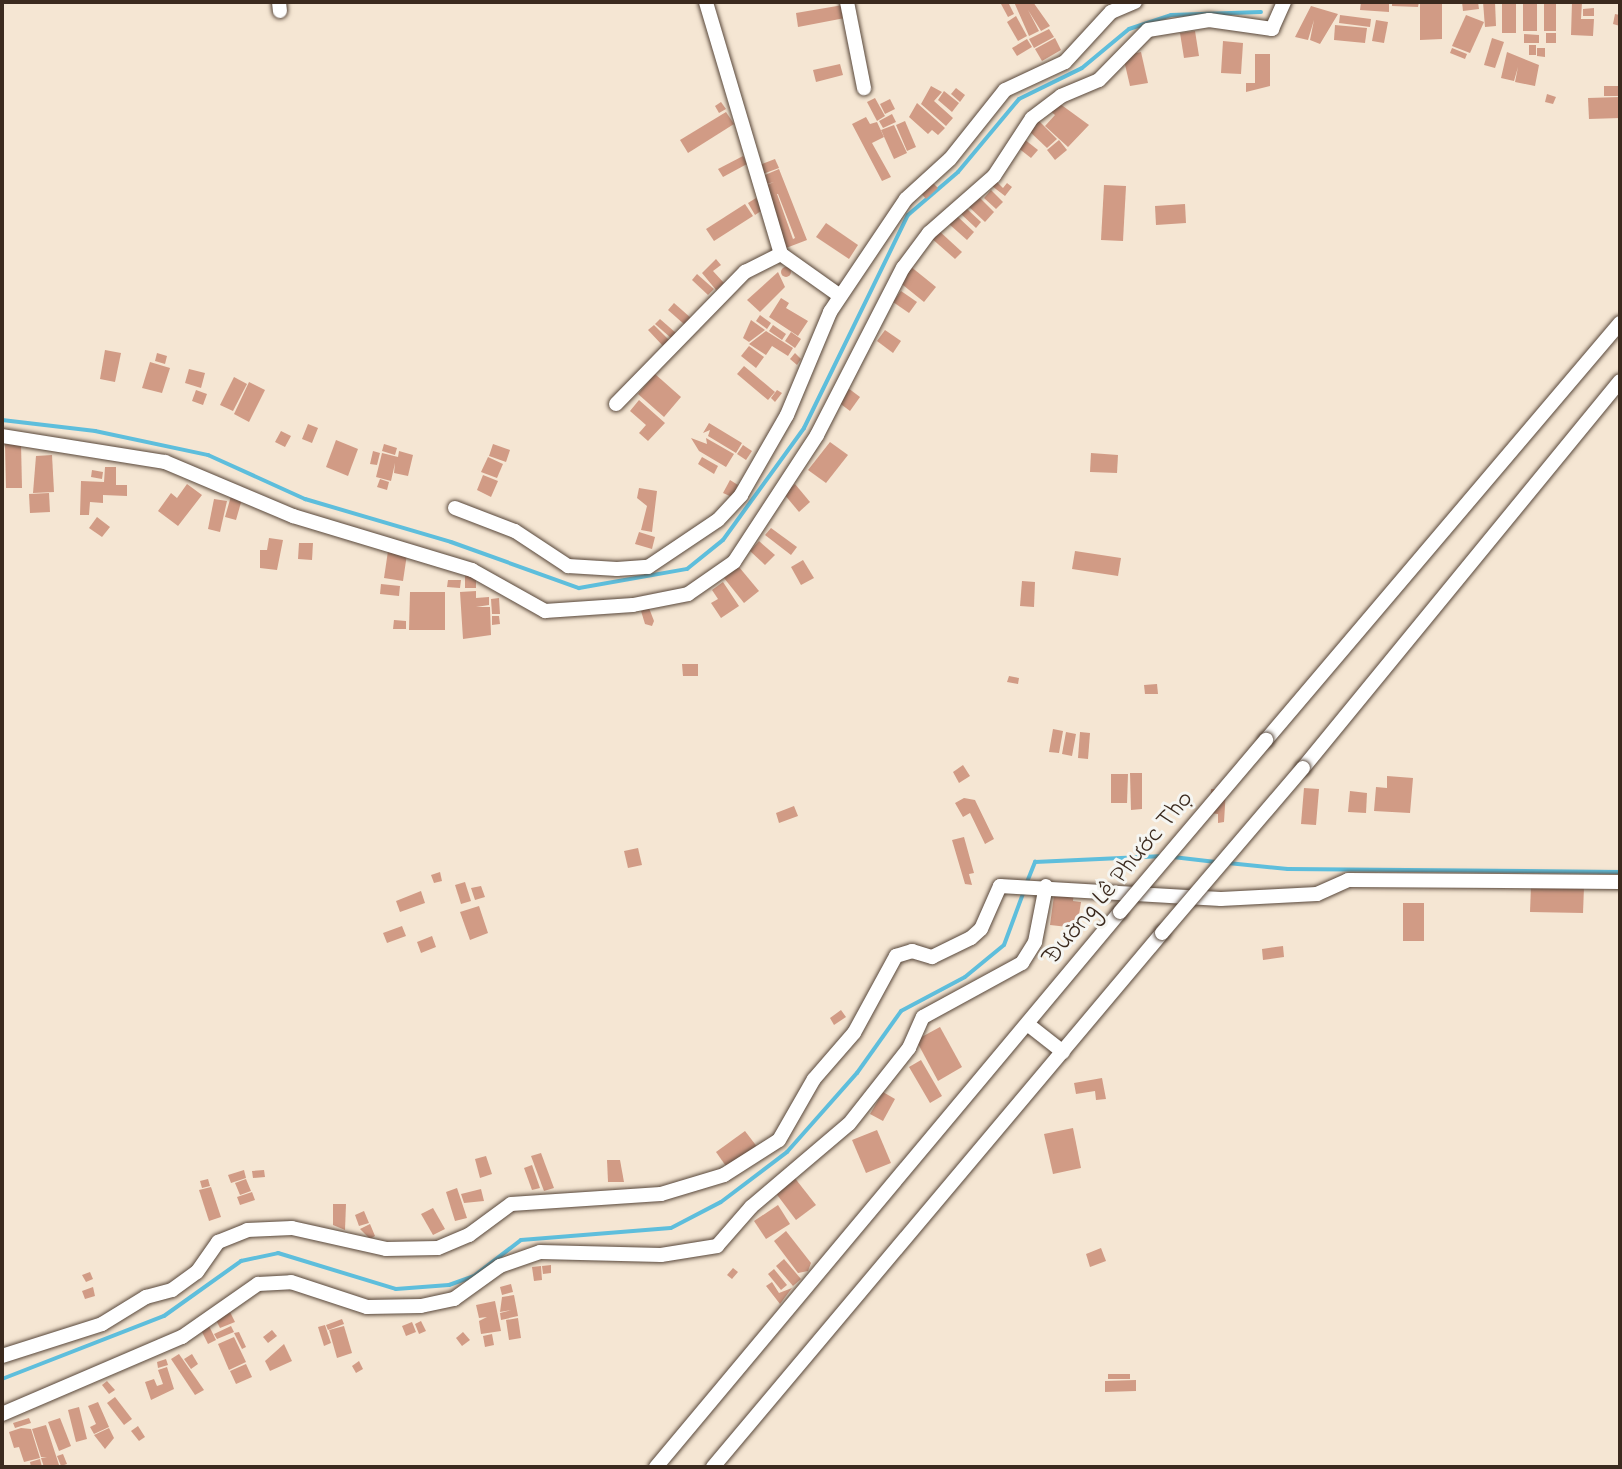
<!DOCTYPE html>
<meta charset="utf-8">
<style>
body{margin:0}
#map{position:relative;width:1622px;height:1469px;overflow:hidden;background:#f5e6d3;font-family:"Indie Flower",sans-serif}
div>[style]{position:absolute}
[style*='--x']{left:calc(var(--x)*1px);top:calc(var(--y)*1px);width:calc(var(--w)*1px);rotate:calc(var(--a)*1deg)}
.stream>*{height:4px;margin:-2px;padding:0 2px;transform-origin:2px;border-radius:2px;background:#5ebedc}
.building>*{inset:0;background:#d19b85}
.round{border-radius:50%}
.roads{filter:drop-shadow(0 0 2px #574639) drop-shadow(0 0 2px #574639)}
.minor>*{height:14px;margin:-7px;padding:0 7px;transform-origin:7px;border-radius:7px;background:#fff}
.bridges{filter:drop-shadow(0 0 2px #574639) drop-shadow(0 0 2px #574639)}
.minor-bridge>*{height:14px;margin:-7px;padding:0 7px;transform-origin:7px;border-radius:7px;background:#fff}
span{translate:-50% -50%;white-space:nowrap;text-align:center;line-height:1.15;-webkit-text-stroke:6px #f6f6f2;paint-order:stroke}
.street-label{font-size:26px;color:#3b2a1e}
.frame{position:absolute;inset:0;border:4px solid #3b2a1e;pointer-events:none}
</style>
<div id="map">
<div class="stream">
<div style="--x:2;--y:420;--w:94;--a:6.7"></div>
<div style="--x:95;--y:431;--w:116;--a:12"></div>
<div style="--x:208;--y:455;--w:107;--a:24.4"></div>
<div style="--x:305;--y:499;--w:152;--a:16.4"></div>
<div style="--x:451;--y:542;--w:136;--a:19.8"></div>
<div style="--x:579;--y:588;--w:110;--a:-10"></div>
<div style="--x:687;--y:569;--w:46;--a:-38.9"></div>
<div style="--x:723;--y:540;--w:138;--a:-54.1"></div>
<div style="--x:804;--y:428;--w:237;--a:-64"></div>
<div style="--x:908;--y:215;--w:66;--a:-40.7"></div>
<div style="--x:958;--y:172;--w:95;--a:-50.1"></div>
<div style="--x:1019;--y:99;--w:70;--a:-26.2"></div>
<div style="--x:1082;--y:68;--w:61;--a:-39.7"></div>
<div style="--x:1129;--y:29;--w:44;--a:-18.4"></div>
<div style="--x:1171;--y:15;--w:90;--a:-1.9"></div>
<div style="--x:1173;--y:857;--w:43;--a:6.6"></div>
<div style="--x:1228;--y:863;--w:60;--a:5.7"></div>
<div style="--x:1288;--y:869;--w:332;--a:0.5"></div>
<div style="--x:1027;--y:882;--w:22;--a:-68"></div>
<div style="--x:1035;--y:862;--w:129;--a:-2.7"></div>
<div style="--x:2;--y:1379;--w:174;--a:-21.3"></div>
<div style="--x:164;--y:1316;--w:95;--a:-35.5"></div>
<div style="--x:241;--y:1261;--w:38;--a:-12"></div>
<div style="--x:278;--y:1253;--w:123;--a:17"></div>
<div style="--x:396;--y:1289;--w:53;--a:-4.3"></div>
<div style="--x:449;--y:1285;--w:27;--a:-20"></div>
<div style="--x:474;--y:1276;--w:59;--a:-37.5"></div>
<div style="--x:521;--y:1240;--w:150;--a:-4.6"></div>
<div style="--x:671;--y:1228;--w:56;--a:-27.5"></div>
<div style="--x:721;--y:1202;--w:83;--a:-37.1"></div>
<div style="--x:787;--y:1152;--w:106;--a:-48.5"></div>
<div style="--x:857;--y:1073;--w:76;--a:-54.6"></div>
<div style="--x:901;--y:1011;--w:72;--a:-28"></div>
<div style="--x:965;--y:977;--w:50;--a:-39.4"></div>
<div style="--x:1004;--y:945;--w:58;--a:-69.7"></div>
</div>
<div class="building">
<div style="clip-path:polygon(1008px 2px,1014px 14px,1008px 17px,1001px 4px)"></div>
<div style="clip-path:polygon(1014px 2px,1033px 2px,1050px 26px,1041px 31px,1028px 10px,1039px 31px,1029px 36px)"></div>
<div style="clip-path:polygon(1361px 2px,1389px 2px,1389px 12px,1360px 10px)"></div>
<div style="clip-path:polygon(1392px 2px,1419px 2px,1418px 7px,1392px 6px)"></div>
<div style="clip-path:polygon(1420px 2px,1442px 2px,1442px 39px,1420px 40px)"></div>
<div style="clip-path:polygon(1462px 2px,1478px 2px,1479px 9px,1463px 11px)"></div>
<div style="clip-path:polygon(1483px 2px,1495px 2px,1496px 26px,1485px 27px)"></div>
<div style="clip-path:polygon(1502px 2px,1516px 2px,1516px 33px,1502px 33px)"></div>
<div style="clip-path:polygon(1523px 2px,1537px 2px,1537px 31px,1523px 31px)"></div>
<div style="clip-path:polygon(1544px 2px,1556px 2px,1556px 31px,1544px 31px)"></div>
<div style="clip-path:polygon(1572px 2px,1582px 2px,1581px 19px,1594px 19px,1593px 36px,1571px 35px)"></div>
<div style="clip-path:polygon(843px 5px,845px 18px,798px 27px,796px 13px)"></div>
<div style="clip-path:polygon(1311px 6px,1338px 14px,1320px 44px,1310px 40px,1314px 20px,1308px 40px,1295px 37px)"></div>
<div style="clip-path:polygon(1594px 8px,1594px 16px,1583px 16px,1583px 9px)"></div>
<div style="clip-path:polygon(1615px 14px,1620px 15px,1620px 26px,1613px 24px)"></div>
<div style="clip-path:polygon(1340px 15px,1371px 19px,1370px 27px,1339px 23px)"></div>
<div style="clip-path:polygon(1466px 15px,1484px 22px,1470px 53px,1452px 46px)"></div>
<div style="clip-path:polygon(1016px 16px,1027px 36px,1018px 41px,1007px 22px)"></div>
<div style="clip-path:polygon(1376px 20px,1388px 22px,1384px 43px,1372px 41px)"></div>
<div style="clip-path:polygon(1335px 25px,1367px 28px,1365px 43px,1334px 40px)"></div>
<div style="clip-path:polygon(1049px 29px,1054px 37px,1034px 48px,1029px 39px)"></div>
<div style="clip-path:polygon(1195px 31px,1199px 56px,1184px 58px,1180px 33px)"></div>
<div style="clip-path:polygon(1546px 33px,1556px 33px,1556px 43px,1546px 43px)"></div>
<div style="clip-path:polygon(1524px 34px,1539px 35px,1539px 43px,1524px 43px)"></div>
<div style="clip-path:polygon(1055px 38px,1061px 50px,1042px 61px,1035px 49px)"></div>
<div style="clip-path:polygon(1492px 38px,1504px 42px,1495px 68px,1484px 65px)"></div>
<div style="clip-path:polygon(1027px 39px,1032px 47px,1017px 56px,1012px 48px)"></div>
<div style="clip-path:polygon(1223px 41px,1243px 43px,1241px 74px,1221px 73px)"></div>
<div style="clip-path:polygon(1529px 45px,1536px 45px,1536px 55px,1529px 55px)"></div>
<div style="clip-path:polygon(1452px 48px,1467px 54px,1465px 59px,1450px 53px)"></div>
<div style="clip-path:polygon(1537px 48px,1545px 48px,1545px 57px,1537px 56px)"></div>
<div style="clip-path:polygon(1141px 52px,1148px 83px,1130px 86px,1123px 56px)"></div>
<div style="clip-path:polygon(1507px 52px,1539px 65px,1535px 86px,1515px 82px,1518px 67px,1514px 81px,1501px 78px)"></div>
<div style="clip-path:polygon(1255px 54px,1270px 54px,1270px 86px,1246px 92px,1246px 83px,1255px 83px)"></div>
<div style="clip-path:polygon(840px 64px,843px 75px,816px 82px,813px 70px)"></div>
<div style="clip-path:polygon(931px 86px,942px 92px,934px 101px,953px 118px,946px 126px,921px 104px)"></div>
<div style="clip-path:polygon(1604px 86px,1620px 86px,1620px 96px,1604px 96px)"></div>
<div style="clip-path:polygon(956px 88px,965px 95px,960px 102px,951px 94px)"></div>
<div style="clip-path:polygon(944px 91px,959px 103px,952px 112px,938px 100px)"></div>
<div style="clip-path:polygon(1547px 94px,1556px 97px,1553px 104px,1545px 102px)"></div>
<div style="clip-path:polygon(1620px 97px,1620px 118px,1589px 119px,1588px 98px)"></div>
<div style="clip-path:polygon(875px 98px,885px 116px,877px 121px,867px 102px)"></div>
<div style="clip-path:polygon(890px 99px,895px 109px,885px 114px,880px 104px)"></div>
<div style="clip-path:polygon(1056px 101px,1089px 125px,1068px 147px,1045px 126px,1055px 115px,1048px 109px)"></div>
<div style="clip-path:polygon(721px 102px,726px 109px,719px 113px,715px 106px)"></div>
<div style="clip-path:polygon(917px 103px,945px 128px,938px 135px,932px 130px,928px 134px,909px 117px)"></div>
<div style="clip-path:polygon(726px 112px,734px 124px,688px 153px,680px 140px)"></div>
<div style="clip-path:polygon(892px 114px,896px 122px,883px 128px,879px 121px)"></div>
<div style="clip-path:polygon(866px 117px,870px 124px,877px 122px,884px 137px,872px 143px,891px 177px,882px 181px,852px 124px)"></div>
<div style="clip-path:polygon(1038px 120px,1057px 139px,1047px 148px,1028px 130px)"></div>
<div style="clip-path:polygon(905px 121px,916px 147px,907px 151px,896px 125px)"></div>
<div style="clip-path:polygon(894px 125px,907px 153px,894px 159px,881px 130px)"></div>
<div style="clip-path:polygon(1024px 139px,1038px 150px,1031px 158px,1017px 147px)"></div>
<div style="clip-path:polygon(1059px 140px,1067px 150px,1055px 160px,1047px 150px)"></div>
<div style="clip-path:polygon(743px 156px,747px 164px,723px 177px,718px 169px)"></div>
<div style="clip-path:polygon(775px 159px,779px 168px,760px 175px,757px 166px)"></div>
<div style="clip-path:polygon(evenodd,779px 169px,807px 240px,786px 248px,764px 186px,774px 182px,763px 185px,760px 177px,779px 169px,777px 194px,778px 194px,795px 238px,793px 239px,777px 194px)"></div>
<div style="clip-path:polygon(931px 181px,938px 188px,926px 199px,919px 191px)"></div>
<div style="clip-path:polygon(996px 181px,1003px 188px,1007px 183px,1012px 187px,1005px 196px,992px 186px)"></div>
<div style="clip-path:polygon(1104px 185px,1126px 186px,1123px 241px,1101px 240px)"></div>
<div style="clip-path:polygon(991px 190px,1003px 202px,996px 209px,984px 198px)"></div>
<div style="clip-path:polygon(978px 196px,994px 212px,985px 222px,968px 206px)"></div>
<div style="clip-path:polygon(756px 198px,764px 209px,755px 215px,748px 203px)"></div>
<div style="clip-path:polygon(745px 204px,753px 216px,714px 241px,706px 229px)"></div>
<div style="clip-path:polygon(1185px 204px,1186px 223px,1156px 225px,1155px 206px)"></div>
<div style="clip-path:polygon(966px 208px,981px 222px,976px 228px,961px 214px)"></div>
<div style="clip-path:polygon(957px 216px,974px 232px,967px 240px,949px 224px)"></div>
<div style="clip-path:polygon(826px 223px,858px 245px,849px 259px,816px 237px)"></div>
<div style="clip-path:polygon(937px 229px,962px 252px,955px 259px,930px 237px)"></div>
<div style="clip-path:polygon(716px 259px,721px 265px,713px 271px,724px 283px,716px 290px,702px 273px)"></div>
<div style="clip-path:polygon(910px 266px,936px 287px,924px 302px,898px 281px)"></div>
<div class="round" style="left:781px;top:267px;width:10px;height:10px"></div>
<div style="clip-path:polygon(778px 272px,785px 287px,760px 312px,747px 300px)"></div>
<div style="clip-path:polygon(697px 274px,714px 289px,708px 295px,692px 280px)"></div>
<div style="clip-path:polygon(901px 291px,917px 302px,909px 313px,893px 302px)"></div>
<div style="clip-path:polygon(781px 298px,789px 303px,786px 308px,808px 321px,798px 336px,769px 317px)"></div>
<div style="clip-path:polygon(674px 303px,691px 318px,685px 325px,668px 310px)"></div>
<div style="clip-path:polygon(760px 315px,771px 323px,767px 329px,756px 321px)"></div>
<div style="clip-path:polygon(660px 319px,676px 333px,671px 338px,655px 324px)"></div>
<div style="clip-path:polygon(751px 320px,765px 330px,749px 342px,743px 338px)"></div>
<div style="clip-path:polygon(654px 325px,669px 340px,663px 346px,648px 330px)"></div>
<div style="clip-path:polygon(773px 325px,786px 334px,782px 340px,769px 331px)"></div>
<div style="clip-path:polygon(885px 330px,901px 341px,893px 353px,877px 341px)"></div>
<div style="clip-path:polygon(766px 331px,793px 348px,788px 356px,772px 346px,766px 355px,749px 344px)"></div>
<div style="clip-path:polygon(791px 332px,801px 339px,795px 348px,785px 341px)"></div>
<div style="clip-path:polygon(749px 346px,764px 357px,756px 368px,741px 356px)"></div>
<div style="clip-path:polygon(105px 350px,121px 353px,115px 382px,100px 379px)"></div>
<div style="clip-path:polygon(157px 353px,167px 356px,165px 364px,155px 361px)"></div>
<div style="clip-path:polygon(795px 353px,801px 359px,797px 365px,790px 359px)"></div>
<div style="clip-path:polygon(150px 362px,170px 368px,162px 393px,142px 388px)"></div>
<div style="clip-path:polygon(744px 366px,775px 392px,768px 400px,737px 374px)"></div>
<div style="clip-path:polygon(189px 369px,205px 373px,201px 388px,185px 383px)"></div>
<div style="clip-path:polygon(655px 374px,681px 397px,664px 417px,638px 394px)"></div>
<div style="clip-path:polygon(234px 377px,247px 384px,233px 411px,220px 405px)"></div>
<div style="clip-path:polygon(249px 382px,265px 390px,249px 422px,234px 414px)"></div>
<div style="clip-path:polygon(848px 388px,860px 397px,850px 411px,838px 402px)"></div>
<div style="clip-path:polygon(196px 390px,207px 394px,203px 405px,192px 401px)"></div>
<div style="clip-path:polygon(777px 390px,782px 393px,775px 402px,771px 398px)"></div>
<div style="clip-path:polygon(639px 400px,665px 423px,648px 441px,639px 433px,646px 425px,630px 411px)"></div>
<div style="clip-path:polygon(709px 423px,742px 443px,736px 453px,708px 436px,710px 430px,703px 433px)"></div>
<div style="clip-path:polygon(308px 424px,318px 428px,312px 443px,302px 439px)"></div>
<div style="clip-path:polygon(281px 431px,291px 436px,285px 447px,275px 442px)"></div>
<div style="clip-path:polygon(691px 438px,707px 444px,706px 438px,734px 454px,726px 467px,699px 451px)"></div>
<div style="clip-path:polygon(336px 440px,358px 449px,348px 476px,326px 467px)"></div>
<div style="clip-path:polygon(830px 442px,848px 455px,826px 483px,808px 470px)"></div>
<div style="clip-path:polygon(21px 443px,22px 488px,6px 488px,5px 444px)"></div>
<div style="clip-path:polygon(384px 444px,397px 448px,395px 455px,382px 451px)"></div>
<div style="clip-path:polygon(493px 444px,510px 450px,506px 462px,489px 456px)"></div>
<div style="clip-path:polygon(743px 445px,752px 451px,746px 460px,737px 454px)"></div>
<div style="clip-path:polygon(373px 451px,380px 453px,377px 465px,370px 464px)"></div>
<div style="clip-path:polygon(399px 451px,413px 455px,408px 476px,394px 473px,395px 463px,391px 481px,376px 477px,382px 453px,398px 457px)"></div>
<div style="clip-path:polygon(1091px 453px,1118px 455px,1117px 473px,1090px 472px)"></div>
<div style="clip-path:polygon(52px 455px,54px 492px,33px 493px,36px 456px)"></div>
<div style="clip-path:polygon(488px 457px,503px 464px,497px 478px,481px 472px)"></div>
<div style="clip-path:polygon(702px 457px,718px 466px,714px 474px,698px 464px)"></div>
<div style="clip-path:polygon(105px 467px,116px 467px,116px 485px,127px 485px,127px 496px,103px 495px,103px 503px,90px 502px,89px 515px,80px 515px,81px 481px,104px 482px)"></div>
<div style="clip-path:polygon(92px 470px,103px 472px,102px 479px,91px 477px)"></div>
<div style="clip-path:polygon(483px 475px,498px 481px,491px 497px,477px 490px)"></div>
<div style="clip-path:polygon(380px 479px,389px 482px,387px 490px,377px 487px)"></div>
<div style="clip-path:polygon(730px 480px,738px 485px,732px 497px,723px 493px)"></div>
<div style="clip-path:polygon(187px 484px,202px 495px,178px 526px,158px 511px,171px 493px,177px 498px)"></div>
<div style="clip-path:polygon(795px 484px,810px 502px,799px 512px,784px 494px)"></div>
<div style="clip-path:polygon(639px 488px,657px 491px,652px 532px,641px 530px,647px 506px,637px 498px)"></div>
<div style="clip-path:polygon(49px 493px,50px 512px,30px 513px,29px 494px)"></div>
<div style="clip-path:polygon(231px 496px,242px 499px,236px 520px,225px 517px)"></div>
<div style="clip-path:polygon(214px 499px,227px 501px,220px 532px,208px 529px)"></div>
<div style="clip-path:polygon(97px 517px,110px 527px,102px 537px,89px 528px)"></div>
<div style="clip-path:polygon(771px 528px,797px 547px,791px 555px,765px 535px)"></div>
<div style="clip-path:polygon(639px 532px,655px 537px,652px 549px,635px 544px)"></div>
<div style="clip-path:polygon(269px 538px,283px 540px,277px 570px,260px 568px,260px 550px,267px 550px)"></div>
<div style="clip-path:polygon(759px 541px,775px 555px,765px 565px,750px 551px)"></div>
<div style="clip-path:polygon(299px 543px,313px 543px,312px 560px,298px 559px)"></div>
<div style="clip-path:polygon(388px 551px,407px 554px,403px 581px,384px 578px)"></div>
<div style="clip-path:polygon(1075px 551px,1121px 558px,1118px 576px,1072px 569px)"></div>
<div style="clip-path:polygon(803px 560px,814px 578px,801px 585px,791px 567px)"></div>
<div style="clip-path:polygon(739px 567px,759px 591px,744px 603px,724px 578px)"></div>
<div style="clip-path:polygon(465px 575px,476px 576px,476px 588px,465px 588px)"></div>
<div style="clip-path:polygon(448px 580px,461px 580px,460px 588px,447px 587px)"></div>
<div style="clip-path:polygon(1022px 581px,1035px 582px,1034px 607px,1020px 606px)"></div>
<div style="clip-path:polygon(723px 582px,739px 606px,721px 618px,711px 603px,718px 599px,712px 590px)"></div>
<div style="clip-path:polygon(381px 584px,400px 586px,399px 596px,380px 594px)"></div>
<div style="clip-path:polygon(476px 591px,476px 598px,489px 597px,489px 605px,476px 607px,490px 607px,491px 635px,463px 639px,460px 592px)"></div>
<div style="clip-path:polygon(410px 592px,445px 592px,445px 630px,409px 630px)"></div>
<div style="clip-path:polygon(499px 598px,500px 614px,492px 614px,491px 599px)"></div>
<div style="clip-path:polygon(649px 608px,654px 621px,652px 626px,645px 624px,641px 611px)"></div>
<div style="clip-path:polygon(492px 616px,499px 616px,500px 624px,492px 625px)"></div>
<div style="clip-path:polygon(394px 620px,406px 621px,406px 629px,393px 629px)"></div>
<div style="clip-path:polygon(682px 664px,698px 664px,698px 676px,683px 676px)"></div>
<div style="clip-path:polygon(1009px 676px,1019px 678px,1018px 684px,1007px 682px)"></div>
<div style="clip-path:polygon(1157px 684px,1158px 694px,1145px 694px,1144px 685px)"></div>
<div style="clip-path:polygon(1053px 729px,1063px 731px,1059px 753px,1049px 752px)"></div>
<div style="clip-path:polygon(1066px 732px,1076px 734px,1072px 756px,1062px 754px)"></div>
<div style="clip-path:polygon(1080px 732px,1090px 733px,1088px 759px,1078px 758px)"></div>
<div style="clip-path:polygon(963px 765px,970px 776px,959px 783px,953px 772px)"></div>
<div style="clip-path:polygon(1130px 773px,1142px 773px,1142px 809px,1131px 810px)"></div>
<div style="clip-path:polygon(1111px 774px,1128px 774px,1127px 803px,1111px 803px)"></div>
<div style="clip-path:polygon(1387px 776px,1413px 778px,1410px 813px,1374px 811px,1376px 787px,1387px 788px)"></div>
<div style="clip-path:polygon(1304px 788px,1319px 789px,1316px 825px,1301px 824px)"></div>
<div style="clip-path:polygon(1211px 789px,1226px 789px,1224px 822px,1218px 823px,1218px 814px,1210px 813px)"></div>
<div style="clip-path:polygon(1350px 791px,1367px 793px,1366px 813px,1348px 812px)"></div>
<div style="clip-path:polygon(964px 798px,975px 800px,994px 839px,985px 844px,970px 813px,963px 817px,955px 803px)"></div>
<div style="clip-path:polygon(794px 806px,798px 816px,779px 823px,776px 813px)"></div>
<div style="clip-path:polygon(964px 837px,974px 873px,969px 874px,972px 885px,965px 884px,952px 840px)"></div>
<div style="clip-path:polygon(638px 848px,642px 865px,628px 868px,624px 851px)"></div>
<div style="clip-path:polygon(440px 872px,442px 881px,434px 883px,431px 875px)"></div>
<div style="clip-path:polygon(465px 882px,471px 901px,461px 904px,455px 885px)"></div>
<div style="clip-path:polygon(481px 886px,485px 897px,475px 900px,471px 888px)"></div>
<div style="clip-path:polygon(1531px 886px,1584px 887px,1583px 913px,1530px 912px)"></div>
<div style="clip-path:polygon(1055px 888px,1074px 891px,1073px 901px,1081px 902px,1077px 928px,1050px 925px)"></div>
<div style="clip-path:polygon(421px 891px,425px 903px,400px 912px,396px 901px)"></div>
<div style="clip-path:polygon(1403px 903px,1424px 903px,1424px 941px,1403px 941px)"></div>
<div style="clip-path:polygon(479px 906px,488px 933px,470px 940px,460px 912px)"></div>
<div style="clip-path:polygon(402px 926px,406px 936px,387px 943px,383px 933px)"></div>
<div style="clip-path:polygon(432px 936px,436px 947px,421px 953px,417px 942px)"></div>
<div style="clip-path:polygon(1283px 946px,1284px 957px,1263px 960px,1262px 949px)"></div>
<div style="clip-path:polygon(841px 1010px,846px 1017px,834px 1025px,830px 1018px)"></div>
<div style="clip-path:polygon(940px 1027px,962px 1067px,938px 1081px,916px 1040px)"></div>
<div style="clip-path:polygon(921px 1060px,942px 1096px,930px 1103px,909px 1067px)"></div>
<div style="clip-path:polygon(1102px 1078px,1106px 1099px,1096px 1100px,1095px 1091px,1076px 1094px,1074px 1083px)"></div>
<div style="clip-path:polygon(883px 1092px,895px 1099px,883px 1121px,870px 1114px)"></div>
<div style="clip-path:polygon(1073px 1128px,1081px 1168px,1053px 1174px,1044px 1134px)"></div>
<div style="clip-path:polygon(877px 1130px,891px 1163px,866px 1173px,852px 1140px)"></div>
<div style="clip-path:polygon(745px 1131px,758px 1148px,728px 1169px,716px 1152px)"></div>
<div style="clip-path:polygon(541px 1153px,554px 1188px,544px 1191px,531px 1156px)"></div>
<div style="clip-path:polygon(486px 1156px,492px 1174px,480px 1178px,475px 1159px)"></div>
<div style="clip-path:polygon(607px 1160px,620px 1160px,624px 1182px,608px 1182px)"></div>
<div style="clip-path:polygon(532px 1165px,540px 1188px,532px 1190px,524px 1168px)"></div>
<div style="clip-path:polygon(244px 1170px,246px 1178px,231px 1183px,228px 1175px)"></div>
<div style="clip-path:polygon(264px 1170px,265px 1177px,253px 1178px,252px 1171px)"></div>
<div style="clip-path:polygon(794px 1177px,816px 1205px,796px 1220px,775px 1192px)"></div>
<div style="clip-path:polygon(208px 1179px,210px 1186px,202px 1188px,200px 1181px)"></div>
<div style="clip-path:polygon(246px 1179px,251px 1191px,240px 1195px,235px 1183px)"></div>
<div style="clip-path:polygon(211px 1187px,221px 1217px,209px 1221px,199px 1190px)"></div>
<div style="clip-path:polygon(457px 1188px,467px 1218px,455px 1221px,446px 1192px)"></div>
<div style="clip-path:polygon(481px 1189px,484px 1201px,464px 1203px,461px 1194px)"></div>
<div style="clip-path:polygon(252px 1192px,255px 1200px,240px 1205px,237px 1197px)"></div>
<div style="clip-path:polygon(333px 1204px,346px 1204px,345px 1230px,333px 1225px)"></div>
<div style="clip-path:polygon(778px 1205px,790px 1224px,766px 1239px,754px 1221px)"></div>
<div style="clip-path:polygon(433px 1208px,445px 1229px,433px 1235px,421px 1214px)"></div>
<div style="clip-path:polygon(364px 1211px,369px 1223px,359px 1226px,355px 1215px)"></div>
<div style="clip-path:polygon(370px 1224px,375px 1236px,370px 1239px,360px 1229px)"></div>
<div style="clip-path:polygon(786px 1231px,811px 1263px,808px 1271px,798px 1273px,774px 1241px)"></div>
<div style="clip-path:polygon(1101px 1248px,1106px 1261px,1090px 1267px,1086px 1254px)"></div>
<div style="clip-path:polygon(784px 1259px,801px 1279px,793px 1286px,776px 1266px)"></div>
<div style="clip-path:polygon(551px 1265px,551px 1273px,543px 1274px,542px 1266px)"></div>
<div style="clip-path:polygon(541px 1266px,542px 1280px,534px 1281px,532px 1267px)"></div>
<div style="clip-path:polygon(733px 1268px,738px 1272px,732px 1279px,727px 1275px)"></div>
<div style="clip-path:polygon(774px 1269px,787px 1285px,781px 1290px,768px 1274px)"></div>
<div style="clip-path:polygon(90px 1272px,93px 1279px,86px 1282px,82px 1275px)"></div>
<div style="clip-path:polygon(772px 1282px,779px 1293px,792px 1288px,780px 1304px,766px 1286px)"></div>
<div style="clip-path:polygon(511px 1284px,513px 1292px,502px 1295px,500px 1287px)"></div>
<div style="clip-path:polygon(93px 1287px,95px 1296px,85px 1299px,82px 1291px)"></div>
<div style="clip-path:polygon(514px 1295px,518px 1316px,501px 1320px,500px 1313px,512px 1310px,500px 1312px,502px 1297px)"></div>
<div style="clip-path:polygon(495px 1301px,501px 1331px,481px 1334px,479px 1321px,487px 1317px,479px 1318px,476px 1305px)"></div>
<div style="clip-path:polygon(230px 1312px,235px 1322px,220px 1328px,215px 1318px)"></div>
<div style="clip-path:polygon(518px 1318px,521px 1338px,509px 1340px,506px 1320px)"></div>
<div style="clip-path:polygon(342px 1319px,344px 1324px,328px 1330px,326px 1325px)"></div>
<div style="clip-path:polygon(421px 1321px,426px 1331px,419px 1334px,415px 1324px)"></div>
<div style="clip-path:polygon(412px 1322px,416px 1332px,406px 1336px,402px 1326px)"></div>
<div style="clip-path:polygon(325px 1325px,331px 1343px,324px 1346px,318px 1327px)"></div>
<div style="clip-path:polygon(209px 1326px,216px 1340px,208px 1344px,201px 1330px)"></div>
<div style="clip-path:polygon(231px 1326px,234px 1332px,217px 1339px,214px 1334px)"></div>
<div style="clip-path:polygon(344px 1326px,352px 1353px,337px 1358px,329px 1330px)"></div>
<div style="clip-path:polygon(272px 1330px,277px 1336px,268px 1343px,263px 1337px)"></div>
<div style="clip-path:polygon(239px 1332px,246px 1347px,242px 1349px,234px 1333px)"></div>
<div style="clip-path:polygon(463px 1332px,470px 1340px,462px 1346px,456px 1338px)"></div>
<div style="clip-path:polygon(492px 1334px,494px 1345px,485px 1347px,483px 1336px)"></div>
<div style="clip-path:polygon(234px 1337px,246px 1362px,229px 1370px,218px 1344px)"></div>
<div style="clip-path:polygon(284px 1344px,292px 1361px,270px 1371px,265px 1361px)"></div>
<div style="clip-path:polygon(179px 1354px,204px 1390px,195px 1395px,171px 1359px)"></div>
<div style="clip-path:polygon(192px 1354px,198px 1364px,191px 1369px,184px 1359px)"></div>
<div style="clip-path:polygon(166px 1359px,168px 1365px,158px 1368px,157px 1362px)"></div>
<div style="clip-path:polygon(359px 1361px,363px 1369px,356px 1373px,352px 1366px)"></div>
<div style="clip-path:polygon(246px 1364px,252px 1377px,236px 1384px,230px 1371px)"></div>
<div style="clip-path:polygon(167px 1367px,174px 1389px,151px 1400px,145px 1382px,154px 1379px,157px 1386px,163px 1384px,158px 1370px)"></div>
<div style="clip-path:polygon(1108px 1374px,1130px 1374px,1130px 1379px,1108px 1379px)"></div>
<div style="clip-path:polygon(1136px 1380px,1136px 1391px,1105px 1392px,1105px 1381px)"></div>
<div style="clip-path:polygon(107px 1381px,115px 1390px,109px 1394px,102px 1385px)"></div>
<div style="clip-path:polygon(115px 1397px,132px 1419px,124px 1425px,107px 1403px)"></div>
<div style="clip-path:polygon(98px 1402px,109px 1427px,94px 1434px,90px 1427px,96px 1424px,88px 1406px)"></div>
<div style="clip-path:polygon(79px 1407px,87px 1439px,76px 1442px,68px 1410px)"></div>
<div style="clip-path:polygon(29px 1418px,31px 1423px,15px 1428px,13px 1423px)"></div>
<div style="clip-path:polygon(60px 1418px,71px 1446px,59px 1451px,48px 1422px)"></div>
<div style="clip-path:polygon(46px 1425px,59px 1465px,51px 1467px,44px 1467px,41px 1458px,47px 1457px,41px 1457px,32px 1429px)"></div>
<div style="clip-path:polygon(138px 1426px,145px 1437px,139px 1441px,131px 1431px)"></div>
<div style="clip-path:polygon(21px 1428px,31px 1429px,40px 1458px,24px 1462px,19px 1447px,14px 1448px,9px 1432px)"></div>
<div style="clip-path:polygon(109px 1428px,114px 1438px,105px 1449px,94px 1435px)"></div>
<div style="clip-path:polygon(63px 1454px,67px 1464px,61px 1466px,57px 1456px)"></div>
<div style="clip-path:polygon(40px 1459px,42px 1467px,31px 1467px,30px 1462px)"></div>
</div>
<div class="roads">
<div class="minor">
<div style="--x:279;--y:2;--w:9;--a:84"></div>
<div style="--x:847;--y:2;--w:88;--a:78.8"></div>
<div style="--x:781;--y:254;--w:72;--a:35.4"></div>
<div style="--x:616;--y:404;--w:185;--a:-45.7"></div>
<div style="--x:745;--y:272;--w:40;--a:-26.6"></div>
<div style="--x:781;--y:254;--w:263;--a:-106.6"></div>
<div style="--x:2;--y:436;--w:165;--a:9.1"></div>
<div style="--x:165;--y:462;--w:139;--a:22.9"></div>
<div style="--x:293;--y:516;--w:187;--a:16.8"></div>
<div style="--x:472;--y:570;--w:84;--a:29.3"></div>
<div style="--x:545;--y:611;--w:88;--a:-3.9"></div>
<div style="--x:633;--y:605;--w:56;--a:-11.3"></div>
<div style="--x:688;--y:594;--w:56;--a:-34.8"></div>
<div style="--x:734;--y:562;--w:152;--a:-56.8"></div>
<div style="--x:817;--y:435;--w:188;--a:-62.8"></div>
<div style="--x:903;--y:268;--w:44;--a:-53.4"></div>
<div style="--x:929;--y:233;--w:86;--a:-41.2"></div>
<div style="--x:994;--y:176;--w:69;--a:-56.8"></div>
<div style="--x:1032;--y:118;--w:36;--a:-37"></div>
<div style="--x:1061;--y:96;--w:41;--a:-22.8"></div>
<div style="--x:1099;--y:80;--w:70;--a:-45.6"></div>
<div style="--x:1148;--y:30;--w:62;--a:-9.3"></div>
<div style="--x:1209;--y:20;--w:64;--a:8.1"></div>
<div style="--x:1272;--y:29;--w:30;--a:-66"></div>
<div style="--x:455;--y:508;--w:64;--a:21"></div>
<div style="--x:515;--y:531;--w:64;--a:33.4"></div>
<div style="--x:568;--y:566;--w:49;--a:3.5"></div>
<div style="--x:617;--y:569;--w:31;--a:-4"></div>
<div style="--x:648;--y:567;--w:84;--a:-33.9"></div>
<div style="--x:718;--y:520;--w:34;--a:-47"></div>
<div style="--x:741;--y:495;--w:92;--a:-60.1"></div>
<div style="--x:787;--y:415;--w:112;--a:-67.3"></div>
<div style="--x:830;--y:312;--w:136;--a:-56.1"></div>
<div style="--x:906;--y:199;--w:59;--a:-42.3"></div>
<div style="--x:950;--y:159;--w:88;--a:-51.4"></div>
<div style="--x:1005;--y:90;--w:66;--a:-25"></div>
<div style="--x:1065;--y:62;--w:68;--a:-47.4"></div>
<div style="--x:1111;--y:12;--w:26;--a:-23"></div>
<div style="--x:1266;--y:740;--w:547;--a:-49.67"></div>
<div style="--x:1303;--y:768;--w:500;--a:-50.68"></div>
<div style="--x:1030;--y:1026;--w:42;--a:38.2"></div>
<div style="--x:2;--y:1356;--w:105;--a:-17.7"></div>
<div style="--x:102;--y:1324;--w:52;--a:-31.5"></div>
<div style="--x:146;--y:1297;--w:27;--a:-15"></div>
<div style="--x:172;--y:1290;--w:31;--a:-36"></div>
<div style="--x:197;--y:1272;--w:37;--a:-55"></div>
<div style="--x:218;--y:1242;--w:31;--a:-22"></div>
<div style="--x:247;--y:1230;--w:45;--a:-2.5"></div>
<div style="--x:292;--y:1228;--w:96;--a:12.6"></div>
<div style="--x:386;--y:1249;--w:52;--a:-1.1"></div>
<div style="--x:438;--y:1248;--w:34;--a:-23"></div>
<div style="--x:469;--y:1235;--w:52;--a:-36.4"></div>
<div style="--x:511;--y:1204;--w:150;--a:-3.8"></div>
<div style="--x:661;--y:1194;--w:66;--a:-16.8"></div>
<div style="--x:724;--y:1175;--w:65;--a:-32.5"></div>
<div style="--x:779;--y:1140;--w:70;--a:-60.2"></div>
<div style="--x:814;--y:1079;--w:61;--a:-49"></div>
<div style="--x:854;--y:1033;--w:88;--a:-61.4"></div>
<div style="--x:896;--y:956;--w:17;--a:-17"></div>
<div style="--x:912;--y:951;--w:21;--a:17"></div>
<div style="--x:932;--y:957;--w:43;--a:-26"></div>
<div style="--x:971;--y:938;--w:13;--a:-42"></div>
<div style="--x:981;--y:929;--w:47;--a:-66.2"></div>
<div style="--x:1000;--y:886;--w:221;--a:3.4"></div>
<div style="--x:1221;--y:899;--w:96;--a:-3"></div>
<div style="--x:1317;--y:894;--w:34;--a:-24"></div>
<div style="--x:1348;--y:880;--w:272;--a:0.4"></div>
<div style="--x:2;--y:1414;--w:196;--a:-23.2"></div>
<div style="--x:182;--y:1337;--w:93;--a:-34.9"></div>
<div style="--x:258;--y:1284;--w:33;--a:-3"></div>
<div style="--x:291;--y:1282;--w:80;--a:18.2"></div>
<div style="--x:367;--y:1307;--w:54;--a:-1.1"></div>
<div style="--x:421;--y:1306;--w:34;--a:-12"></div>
<div style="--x:454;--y:1299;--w:57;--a:-35.7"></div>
<div style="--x:500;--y:1266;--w:42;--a:-19.3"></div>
<div style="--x:540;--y:1252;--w:121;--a:1.4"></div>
<div style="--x:661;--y:1255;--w:57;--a:-9.1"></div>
<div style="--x:717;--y:1246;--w:52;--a:-48.9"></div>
<div style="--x:751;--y:1207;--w:128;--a:-40.3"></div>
<div style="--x:849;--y:1124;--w:97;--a:-51.7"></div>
<div style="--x:909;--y:1048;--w:34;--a:-66"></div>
<div style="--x:923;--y:1017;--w:113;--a:-28.6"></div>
<div style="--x:1022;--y:963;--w:25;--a:-58"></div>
<div style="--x:1035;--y:942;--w:57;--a:-78.9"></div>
<div style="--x:656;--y:1467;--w:723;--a:-50.1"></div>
<div style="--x:713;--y:1467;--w:698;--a:-49.94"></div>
</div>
</div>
<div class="bridges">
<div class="minor-bridge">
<div style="--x:1120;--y:912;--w:226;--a:-49.7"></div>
<div style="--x:1162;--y:933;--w:217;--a:-49.5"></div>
</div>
</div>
<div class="street-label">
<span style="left:1119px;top:879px;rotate:-50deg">Đường Lê Phước Thọ</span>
</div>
<div class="frame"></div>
</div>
